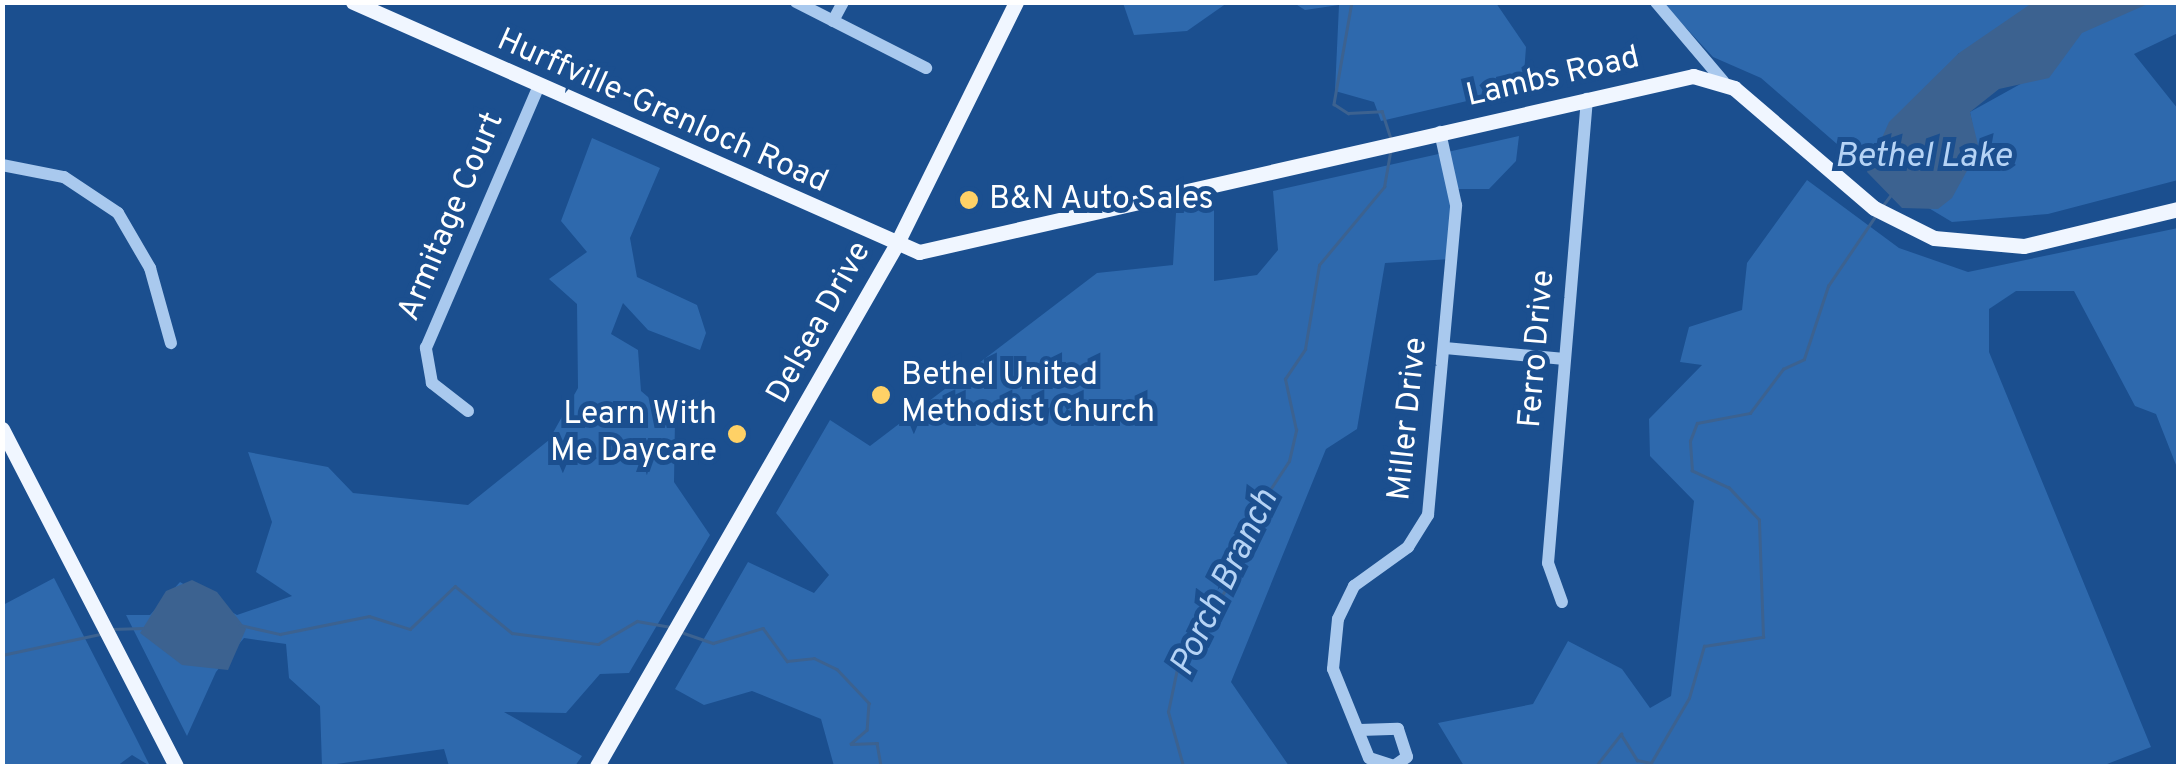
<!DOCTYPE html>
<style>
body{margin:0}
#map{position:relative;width:2181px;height:769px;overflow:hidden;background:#1b4f8f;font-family:Overpass,sans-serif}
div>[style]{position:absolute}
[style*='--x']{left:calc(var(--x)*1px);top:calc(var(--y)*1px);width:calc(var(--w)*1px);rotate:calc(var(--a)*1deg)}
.green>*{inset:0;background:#2e69ad}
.water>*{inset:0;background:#3c6290}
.stream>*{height:2.5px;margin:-1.25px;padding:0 1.25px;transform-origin:1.25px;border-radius:1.25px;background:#3c6290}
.minor>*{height:12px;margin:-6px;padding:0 6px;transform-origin:6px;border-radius:6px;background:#a9c9ee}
.major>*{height:15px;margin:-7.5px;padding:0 7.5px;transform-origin:7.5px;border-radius:7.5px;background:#f0f6ff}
.dots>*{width:28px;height:28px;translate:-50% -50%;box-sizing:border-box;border:5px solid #1b4f8f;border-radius:50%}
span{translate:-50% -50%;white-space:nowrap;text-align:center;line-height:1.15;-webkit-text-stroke:10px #1b4f8f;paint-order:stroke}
.street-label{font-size:32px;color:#fff}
.poi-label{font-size:32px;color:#fff}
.left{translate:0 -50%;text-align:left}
.right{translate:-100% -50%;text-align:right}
.water-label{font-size:35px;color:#b5d3f5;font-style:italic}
.frame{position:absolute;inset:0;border:5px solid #fff;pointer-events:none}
</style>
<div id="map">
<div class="green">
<div style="clip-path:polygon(1123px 3px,1123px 2px,1227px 3px,1187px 31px,1134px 35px)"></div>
<div style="clip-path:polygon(1294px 3px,1496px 3px,1526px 47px,1523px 88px,1381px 121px,1374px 102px,1335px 91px,1339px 5px,1305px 10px)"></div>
<div style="clip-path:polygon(1663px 3px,2178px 3px,2178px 33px,2134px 54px,2178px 109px,2178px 180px,2048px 214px,1952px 222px,1922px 204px,1978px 153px,1970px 112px,2060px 62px,1959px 53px,1868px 171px,1761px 78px,1713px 57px)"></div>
<div style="clip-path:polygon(1519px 136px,1516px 161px,1489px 189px,1454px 189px,1451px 259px,1385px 263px,1357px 429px,1326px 449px,1231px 682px,1289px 766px,834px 766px,821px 719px,752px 691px,704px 705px,675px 689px,748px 562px,814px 593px,829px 575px,776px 513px,830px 420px,870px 446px,1097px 273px,1173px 265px,1176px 213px,1214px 205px,1214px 281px,1257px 275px,1278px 250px,1273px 191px)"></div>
<div style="clip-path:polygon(592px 138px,660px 168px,630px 238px,637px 277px,697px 305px,706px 333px,700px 350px,648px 330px,623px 303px,611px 334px,638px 350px,641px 391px,675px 420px,674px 482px,710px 535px,629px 673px,600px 674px,566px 713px,504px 712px,582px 756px,575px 766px,449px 766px,444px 749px,322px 766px,320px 706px,289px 678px,286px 644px,244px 638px,216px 672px,187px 736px,126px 615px,150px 615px,180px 582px,237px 615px,292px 596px,256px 572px,272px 522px,248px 452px,328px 467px,353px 493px,468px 505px,549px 440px,578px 388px,577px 304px,549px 279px,587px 252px,561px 221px)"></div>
<div style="clip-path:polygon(1807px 180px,1899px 248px,1968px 272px,2178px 228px,2178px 470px,2156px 414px,2135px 406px,2074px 291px,2016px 291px,1989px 309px,1989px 352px,2151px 747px,2102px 766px,1464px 766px,1438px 723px,1533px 704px,1568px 641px,1622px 669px,1650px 708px,1671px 696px,1694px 501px,1650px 456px,1649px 419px,1702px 365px,1680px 362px,1689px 327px,1742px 310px,1747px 263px)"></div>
<div style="clip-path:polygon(54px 578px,135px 736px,150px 766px,132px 755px,117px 766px,3px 765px,3px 605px)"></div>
</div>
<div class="water">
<div style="clip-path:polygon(2032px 3px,2150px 3px,2082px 33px,2049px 78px,1999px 89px,1970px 112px,1979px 149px,1952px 198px,1938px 209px,1902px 208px,1867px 172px,1889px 122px,1959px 53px)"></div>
<div style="clip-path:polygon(192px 580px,217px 592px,246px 629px,228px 670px,182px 665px,140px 633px,166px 591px)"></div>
</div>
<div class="stream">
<div style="--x:1352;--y:2;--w:104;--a:100"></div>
<div style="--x:1334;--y:104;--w:17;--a:33"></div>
<div style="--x:1348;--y:113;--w:34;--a:-3"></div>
<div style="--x:1382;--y:111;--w:29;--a:72"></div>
<div style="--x:1884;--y:204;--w:10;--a:-53"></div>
<div style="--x:240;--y:625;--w:41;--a:12.7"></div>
<div style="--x:280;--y:634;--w:91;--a:-11.4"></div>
<div style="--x:369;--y:616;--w:43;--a:17.6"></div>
<div style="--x:410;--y:629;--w:62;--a:-43.7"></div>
<div style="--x:455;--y:586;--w:74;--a:39.5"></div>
<div style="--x:512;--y:633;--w:87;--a:7.3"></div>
<div style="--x:598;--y:644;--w:45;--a:-30.5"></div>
<div style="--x:637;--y:621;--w:34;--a:10"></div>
<div style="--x:112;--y:629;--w:31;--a:-2"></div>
<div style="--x:681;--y:632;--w:34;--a:19"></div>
<div style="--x:713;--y:643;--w:52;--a:-16.7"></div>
<div style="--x:763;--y:628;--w:41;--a:54"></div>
<div style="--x:787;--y:661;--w:27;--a:-6"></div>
<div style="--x:814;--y:658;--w:25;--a:26"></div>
<div style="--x:837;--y:669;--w:47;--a:46.7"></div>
<div style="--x:869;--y:703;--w:27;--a:94"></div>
<div style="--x:867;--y:730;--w:21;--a:139"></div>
<div style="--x:851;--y:744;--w:26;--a:-2"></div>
<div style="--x:877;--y:743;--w:23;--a:80"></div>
<div style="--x:2;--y:655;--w:100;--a:-12.1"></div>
<div style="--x:1183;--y:766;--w:56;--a:-105.5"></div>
<div style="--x:1168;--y:712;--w:44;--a:-78.2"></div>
<div style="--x:1177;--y:669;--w:138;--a:-58.6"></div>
<div style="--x:1249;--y:551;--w:44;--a:-78.2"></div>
<div style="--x:1258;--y:508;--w:56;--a:-56.6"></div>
<div style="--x:1289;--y:461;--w:32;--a:-77"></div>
<div style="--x:1296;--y:430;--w:52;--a:-102.2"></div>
<div style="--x:1285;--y:379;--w:36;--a:-56"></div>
<div style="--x:1305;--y:349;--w:85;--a:-80.5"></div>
<div style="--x:1319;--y:265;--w:102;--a:-50.2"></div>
<div style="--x:1384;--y:187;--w:36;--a:-80"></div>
<div style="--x:1596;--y:766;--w:41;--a:-52"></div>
<div style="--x:1621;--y:734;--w:31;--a:58"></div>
<div style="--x:1637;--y:760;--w:14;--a:12"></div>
<div style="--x:1651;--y:763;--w:75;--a:-59.7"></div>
<div style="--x:1689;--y:698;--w:54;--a:-73.9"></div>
<div style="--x:1704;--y:646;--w:60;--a:-8.7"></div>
<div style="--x:1763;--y:637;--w:117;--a:-92"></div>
<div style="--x:1759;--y:520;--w:44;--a:-133.2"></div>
<div style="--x:1729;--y:488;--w:41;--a:-155.3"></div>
<div style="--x:1692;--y:471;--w:30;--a:-94"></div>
<div style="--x:1690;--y:441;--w:19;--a:-69"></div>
<div style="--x:1697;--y:423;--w:54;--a:-10.7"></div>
<div style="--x:1750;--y:413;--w:55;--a:-53.1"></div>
<div style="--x:1783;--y:369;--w:23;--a:-25"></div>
<div style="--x:1804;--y:359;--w:77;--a:-71.8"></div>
<div style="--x:1828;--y:286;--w:82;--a:-55.9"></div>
</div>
<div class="minor">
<div style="--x:796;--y:2;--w:146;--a:26.9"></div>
<div style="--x:1656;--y:2;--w:104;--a:49.7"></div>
<div style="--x:833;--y:21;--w:21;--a:-62"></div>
<div style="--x:2;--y:165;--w:63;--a:11"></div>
<div style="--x:64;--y:177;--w:65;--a:33.7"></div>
<div style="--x:118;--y:213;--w:64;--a:59.8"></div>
<div style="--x:150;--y:268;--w:78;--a:74.4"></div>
<div style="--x:1445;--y:348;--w:120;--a:5.3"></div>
<div style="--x:468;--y:411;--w:46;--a:-142.1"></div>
<div style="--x:432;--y:383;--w:36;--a:-100"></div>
<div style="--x:426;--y:348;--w:285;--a:-66.7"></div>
<div style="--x:1562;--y:602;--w:41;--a:-109.7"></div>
<div style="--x:1548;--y:563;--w:466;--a:-85.2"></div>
<div style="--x:1360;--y:730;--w:38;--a:-2"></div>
<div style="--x:1398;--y:729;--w:29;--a:72"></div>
<div style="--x:1407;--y:757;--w:16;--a:145"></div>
<div style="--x:1394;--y:766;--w:26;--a:-162"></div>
<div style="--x:1369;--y:758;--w:96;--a:-112"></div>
<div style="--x:1333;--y:669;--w:50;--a:-84.3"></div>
<div style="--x:1338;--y:619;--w:37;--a:-64"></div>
<div style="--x:1354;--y:586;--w:67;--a:-35.8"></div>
<div style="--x:1408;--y:547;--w:38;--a:-58"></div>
<div style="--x:1428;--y:515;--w:311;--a:-84.8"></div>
<div style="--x:1456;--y:205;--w:75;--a:-102.4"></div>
</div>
<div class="major">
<div style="--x:353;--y:2;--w:619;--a:23.83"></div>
<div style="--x:919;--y:252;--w:794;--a:-12.81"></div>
<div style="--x:1693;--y:76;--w:43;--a:16.3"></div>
<div style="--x:1734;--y:88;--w:184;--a:40.6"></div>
<div style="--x:1874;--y:208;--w:67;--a:26.6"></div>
<div style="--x:1934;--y:238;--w:90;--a:5.1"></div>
<div style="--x:2024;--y:246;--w:158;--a:-13.5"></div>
<div style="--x:2;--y:429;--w:379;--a:62.7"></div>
<div style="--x:597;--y:766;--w:598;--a:-60.14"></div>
<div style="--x:895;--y:247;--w:273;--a:-63.7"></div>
</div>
<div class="dots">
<div style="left:969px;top:200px;background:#ffd166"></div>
<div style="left:881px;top:395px;background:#ffd166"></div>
<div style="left:737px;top:434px;background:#ffd166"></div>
</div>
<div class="street-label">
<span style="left:1553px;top:78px;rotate:-13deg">Lambs Road</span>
<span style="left:662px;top:112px;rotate:24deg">Hurffville-Grenloch Road</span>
<span style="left:452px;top:217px;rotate:-67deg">Armitage Court</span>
<span style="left:820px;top:323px;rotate:-61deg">Delsea Drive</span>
<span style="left:1538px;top:349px;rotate:-85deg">Ferro Drive</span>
<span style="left:1409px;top:419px;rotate:-84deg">Miller Drive</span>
</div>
<div class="poi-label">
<span class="left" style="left:989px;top:200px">B&amp;N Auto Sales</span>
<span class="left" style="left:901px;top:395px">Bethel United<br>Methodist Church</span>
<span class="right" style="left:717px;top:434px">Learn With<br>Me Daycare</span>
</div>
<div class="water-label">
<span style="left:1923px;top:157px">Bethel Lake</span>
<span style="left:1225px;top:583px;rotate:-64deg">Porch Branch</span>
</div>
<div class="frame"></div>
</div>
